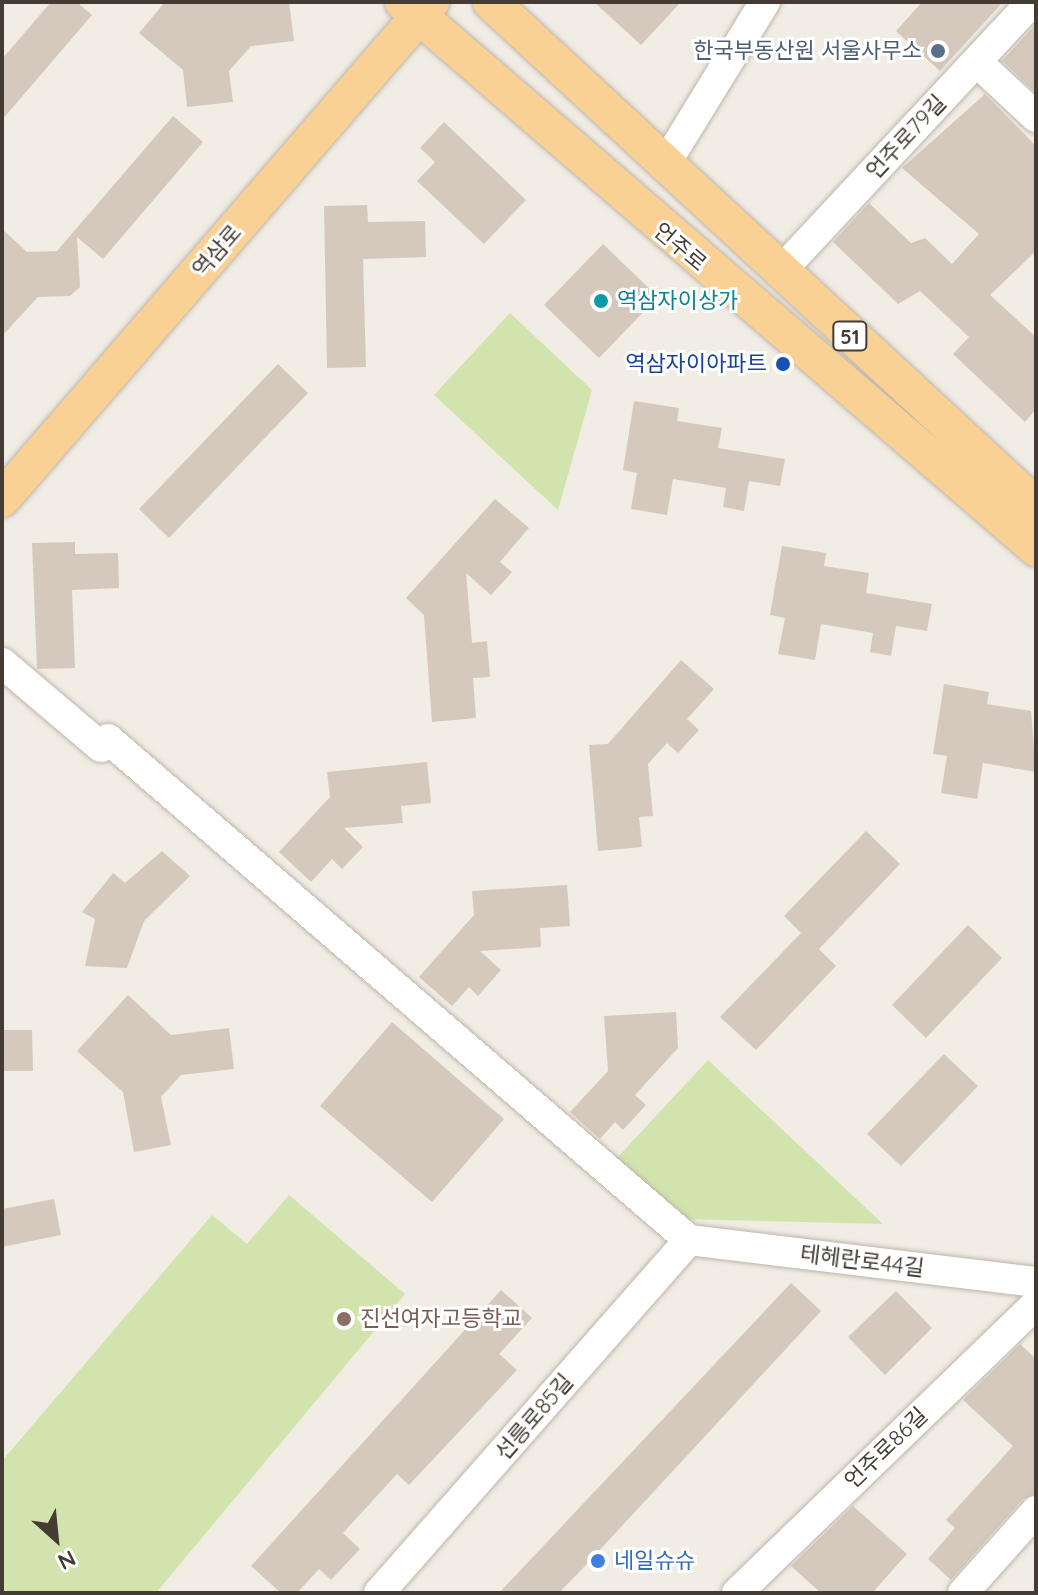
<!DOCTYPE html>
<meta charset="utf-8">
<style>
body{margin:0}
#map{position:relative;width:1038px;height:1595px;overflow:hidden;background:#f1ece4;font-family:Quicksand,"Noto Sans KR",sans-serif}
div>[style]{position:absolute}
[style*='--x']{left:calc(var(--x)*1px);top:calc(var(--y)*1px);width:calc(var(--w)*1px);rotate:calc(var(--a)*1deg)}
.green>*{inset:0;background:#d2e4ae}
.building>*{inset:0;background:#d5c9bd}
.roads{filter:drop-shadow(0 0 2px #bfb5aa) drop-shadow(0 0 2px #bfb5aa)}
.minor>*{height:30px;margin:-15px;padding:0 15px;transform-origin:15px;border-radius:15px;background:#fff}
.major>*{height:36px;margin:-18px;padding:0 18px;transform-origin:18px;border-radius:18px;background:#f9d195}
.dots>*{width:22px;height:22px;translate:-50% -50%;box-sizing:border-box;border:4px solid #fff;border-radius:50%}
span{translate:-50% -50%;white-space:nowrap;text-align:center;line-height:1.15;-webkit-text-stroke:6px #fff;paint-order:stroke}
.shield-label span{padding:2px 6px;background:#fff;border:2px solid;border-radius:6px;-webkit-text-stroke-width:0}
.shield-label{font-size:20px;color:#433b34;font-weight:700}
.service-label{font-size:22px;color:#4e5e75}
.right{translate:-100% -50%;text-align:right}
.street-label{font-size:22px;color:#433b34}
.culture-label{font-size:22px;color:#0d838f}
.left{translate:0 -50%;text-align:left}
.transit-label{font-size:22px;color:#164399}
.education-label{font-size:22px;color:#785e54}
.shop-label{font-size:22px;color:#366cbe}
.frame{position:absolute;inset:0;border:4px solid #433b34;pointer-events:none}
.north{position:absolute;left:16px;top:1499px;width:80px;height:80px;-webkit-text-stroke:6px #fff;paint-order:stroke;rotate:153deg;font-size:22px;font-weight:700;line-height:32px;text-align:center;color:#433b34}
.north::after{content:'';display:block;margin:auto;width:28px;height:36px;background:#433b34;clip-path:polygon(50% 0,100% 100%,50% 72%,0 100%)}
</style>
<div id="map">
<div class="green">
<div style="clip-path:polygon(510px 313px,592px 390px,558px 510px,434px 395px)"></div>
<div style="clip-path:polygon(708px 1060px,883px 1224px,681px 1219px,615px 1160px)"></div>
<div style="clip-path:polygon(289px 1195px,405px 1294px,156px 1593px,2px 1593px,2px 1461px,212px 1215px,247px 1244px)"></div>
</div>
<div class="building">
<div style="clip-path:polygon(51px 2px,77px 2px,92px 15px,2px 120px,2px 59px)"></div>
<div style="clip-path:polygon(165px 2px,289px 2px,294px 41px,251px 46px,229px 71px,233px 102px,187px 107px,183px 70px,139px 33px)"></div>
<div style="clip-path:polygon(594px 2px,681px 2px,641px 45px)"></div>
<div style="clip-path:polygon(922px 2px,1003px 2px,940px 71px,896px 31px)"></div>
<div style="clip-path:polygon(1036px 24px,1036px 91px,1035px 92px,1002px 61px)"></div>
<div style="clip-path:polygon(985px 94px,1036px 146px,1036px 251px,990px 295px,1036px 337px,1036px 409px,1025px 422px,953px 354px,969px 337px,920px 291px,898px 304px,833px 242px,869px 203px,911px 243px,925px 238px,952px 264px,979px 234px,902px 168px)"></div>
<div style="clip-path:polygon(173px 116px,203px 142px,103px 259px,77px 237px,80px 287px,70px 296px,38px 297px,2px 336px,2px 229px,27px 252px,57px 251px)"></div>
<div style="clip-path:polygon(444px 122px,526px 200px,484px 244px,417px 181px,435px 162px,420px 148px)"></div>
<div style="clip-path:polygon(367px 205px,368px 222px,425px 221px,426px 257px,363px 259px,366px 367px,327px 368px,324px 206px)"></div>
<div style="clip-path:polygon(603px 244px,658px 297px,599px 358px,544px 305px)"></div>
<div style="clip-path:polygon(278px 364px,308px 393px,169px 538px,139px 509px)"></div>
<div style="clip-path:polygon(634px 401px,679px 408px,677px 421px,722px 428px,718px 448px,785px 459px,780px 486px,749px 481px,744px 511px,723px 507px,726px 488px,673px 479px,667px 515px,631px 509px,637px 473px,623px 470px)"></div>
<div style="clip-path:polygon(495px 499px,529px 528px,500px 562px,512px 572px,491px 595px,466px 573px,472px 643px,487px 641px,490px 677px,473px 678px,476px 718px,432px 722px,424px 615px,406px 598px)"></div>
<div style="clip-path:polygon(75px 542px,75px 554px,118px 553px,119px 588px,72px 590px,75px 668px,37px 669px,32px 543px)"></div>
<div style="clip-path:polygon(782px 546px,826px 553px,824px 566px,869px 573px,866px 593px,932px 604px,927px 631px,896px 626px,891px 656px,870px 652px,873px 633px,821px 624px,815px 660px,778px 654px,785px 618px,770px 615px)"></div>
<div style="clip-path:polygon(681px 660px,714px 689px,687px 719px,699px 730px,678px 753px,667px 743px,648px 764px,653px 816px,639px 817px,642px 847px,598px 851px,589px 745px,608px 744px)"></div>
<div style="clip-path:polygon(944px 684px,989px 692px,987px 704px,1031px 711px,1036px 772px,983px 763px,977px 799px,941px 793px,947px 756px,933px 754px)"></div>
<div style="clip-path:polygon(427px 762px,431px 803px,401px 806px,403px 823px,344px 828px,363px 847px,342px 869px,332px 859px,311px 882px,279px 852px,330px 797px,327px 772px)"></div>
<div style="clip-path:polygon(866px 831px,900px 864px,819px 949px,836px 966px,756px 1050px,720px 1017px,801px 933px,784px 916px)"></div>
<div style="clip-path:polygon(162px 851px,190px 876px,144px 921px,127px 968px,85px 966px,95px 919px,82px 912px,113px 873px,125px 883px)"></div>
<div style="clip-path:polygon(567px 885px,570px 926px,540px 928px,541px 947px,480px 951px,501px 970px,478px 996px,469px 987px,452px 1006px,419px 977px,474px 915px,472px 891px)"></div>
<div style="clip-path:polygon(968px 925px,1002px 958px,926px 1038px,892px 1005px)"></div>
<div style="clip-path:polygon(128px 995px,171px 1035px,229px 1028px,234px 1069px,181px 1075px,161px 1097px,171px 1145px,134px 1152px,123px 1092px,77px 1051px)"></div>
<div style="clip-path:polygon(676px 1012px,678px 1048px,635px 1095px,646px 1105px,623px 1130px,615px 1122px,600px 1139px,570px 1112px,608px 1071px,604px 1016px)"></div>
<div style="clip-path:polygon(392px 1022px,504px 1119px,432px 1202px,320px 1106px)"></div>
<div style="clip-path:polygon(2px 1030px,32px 1030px,33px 1071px,2px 1071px)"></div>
<div style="clip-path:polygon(944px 1054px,978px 1086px,901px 1166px,867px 1134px)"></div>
<div style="clip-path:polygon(54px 1199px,61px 1235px,2px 1247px,2px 1209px)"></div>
<div style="clip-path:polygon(791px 1283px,821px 1311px,583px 1568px,559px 1593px,499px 1593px)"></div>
<div style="clip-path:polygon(501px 1290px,532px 1318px,499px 1354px,517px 1370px,409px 1485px,397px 1474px,343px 1533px,360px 1549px,331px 1580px,319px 1569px,297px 1593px,281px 1593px,251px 1566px)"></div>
<div style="clip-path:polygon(896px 1291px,932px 1328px,885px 1375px,848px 1337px)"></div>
<div style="clip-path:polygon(1020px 1344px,1036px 1359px,1036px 1493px,1023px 1499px,951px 1580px,928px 1559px,955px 1528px,946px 1520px,1013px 1446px,963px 1400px)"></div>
<div style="clip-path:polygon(853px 1506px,907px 1554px,872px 1593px,821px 1593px,791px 1566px)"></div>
</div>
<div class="roads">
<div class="minor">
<div style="--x:977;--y:62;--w:81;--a:43"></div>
<div style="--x:664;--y:166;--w:193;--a:-58.4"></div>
<div style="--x:780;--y:272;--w:369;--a:-47"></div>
<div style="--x:2;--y:663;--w:130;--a:40.3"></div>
<div style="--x:108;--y:739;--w:767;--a:40.77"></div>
<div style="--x:689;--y:1240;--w:350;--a:6.9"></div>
<div style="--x:379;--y:1593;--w:470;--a:-48.7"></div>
<div style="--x:737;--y:1593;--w:416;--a:-44"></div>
<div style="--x:963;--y:1593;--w:110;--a:-48.3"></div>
</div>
<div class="major">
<div style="--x:403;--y:2;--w:836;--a:40.78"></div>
<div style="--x:491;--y:2;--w:742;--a:42.76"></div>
<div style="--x:2;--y:499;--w:657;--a:-49.2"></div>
</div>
</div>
<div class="dots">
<div style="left:938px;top:51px;background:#5c6f8a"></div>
<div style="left:601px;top:301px;background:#0f9aa8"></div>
<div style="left:783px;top:364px;background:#1a4fb4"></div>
<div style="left:344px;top:1319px;background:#8d6e63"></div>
<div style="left:598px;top:1561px;background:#3f7fe0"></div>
</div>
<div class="shield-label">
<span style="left:850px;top:336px">51</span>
</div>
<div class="service-label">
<span class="right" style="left:922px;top:51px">한국부동산원 서울사무소</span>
</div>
<div class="street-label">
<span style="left:906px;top:137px;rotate:-47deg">언주로79길</span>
<span style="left:680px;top:247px;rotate:40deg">언주로</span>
<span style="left:217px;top:251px;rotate:-49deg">역삼로</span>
<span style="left:862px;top:1261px;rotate:7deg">테헤란로44길</span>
<span style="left:534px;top:1417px;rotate:-49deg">선릉로85길</span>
<span style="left:886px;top:1448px;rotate:-44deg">언주로86길</span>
</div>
<div class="culture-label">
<span class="left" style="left:617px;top:301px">역삼자이상가</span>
</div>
<div class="transit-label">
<span class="right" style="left:767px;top:364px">역삼자이아파트</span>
</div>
<div class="education-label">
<span class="left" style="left:360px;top:1319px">진선여자고등학교</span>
</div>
<div class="shop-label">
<span class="left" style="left:614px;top:1561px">네일슈슈</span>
</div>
<div class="frame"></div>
<div class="north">N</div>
</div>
